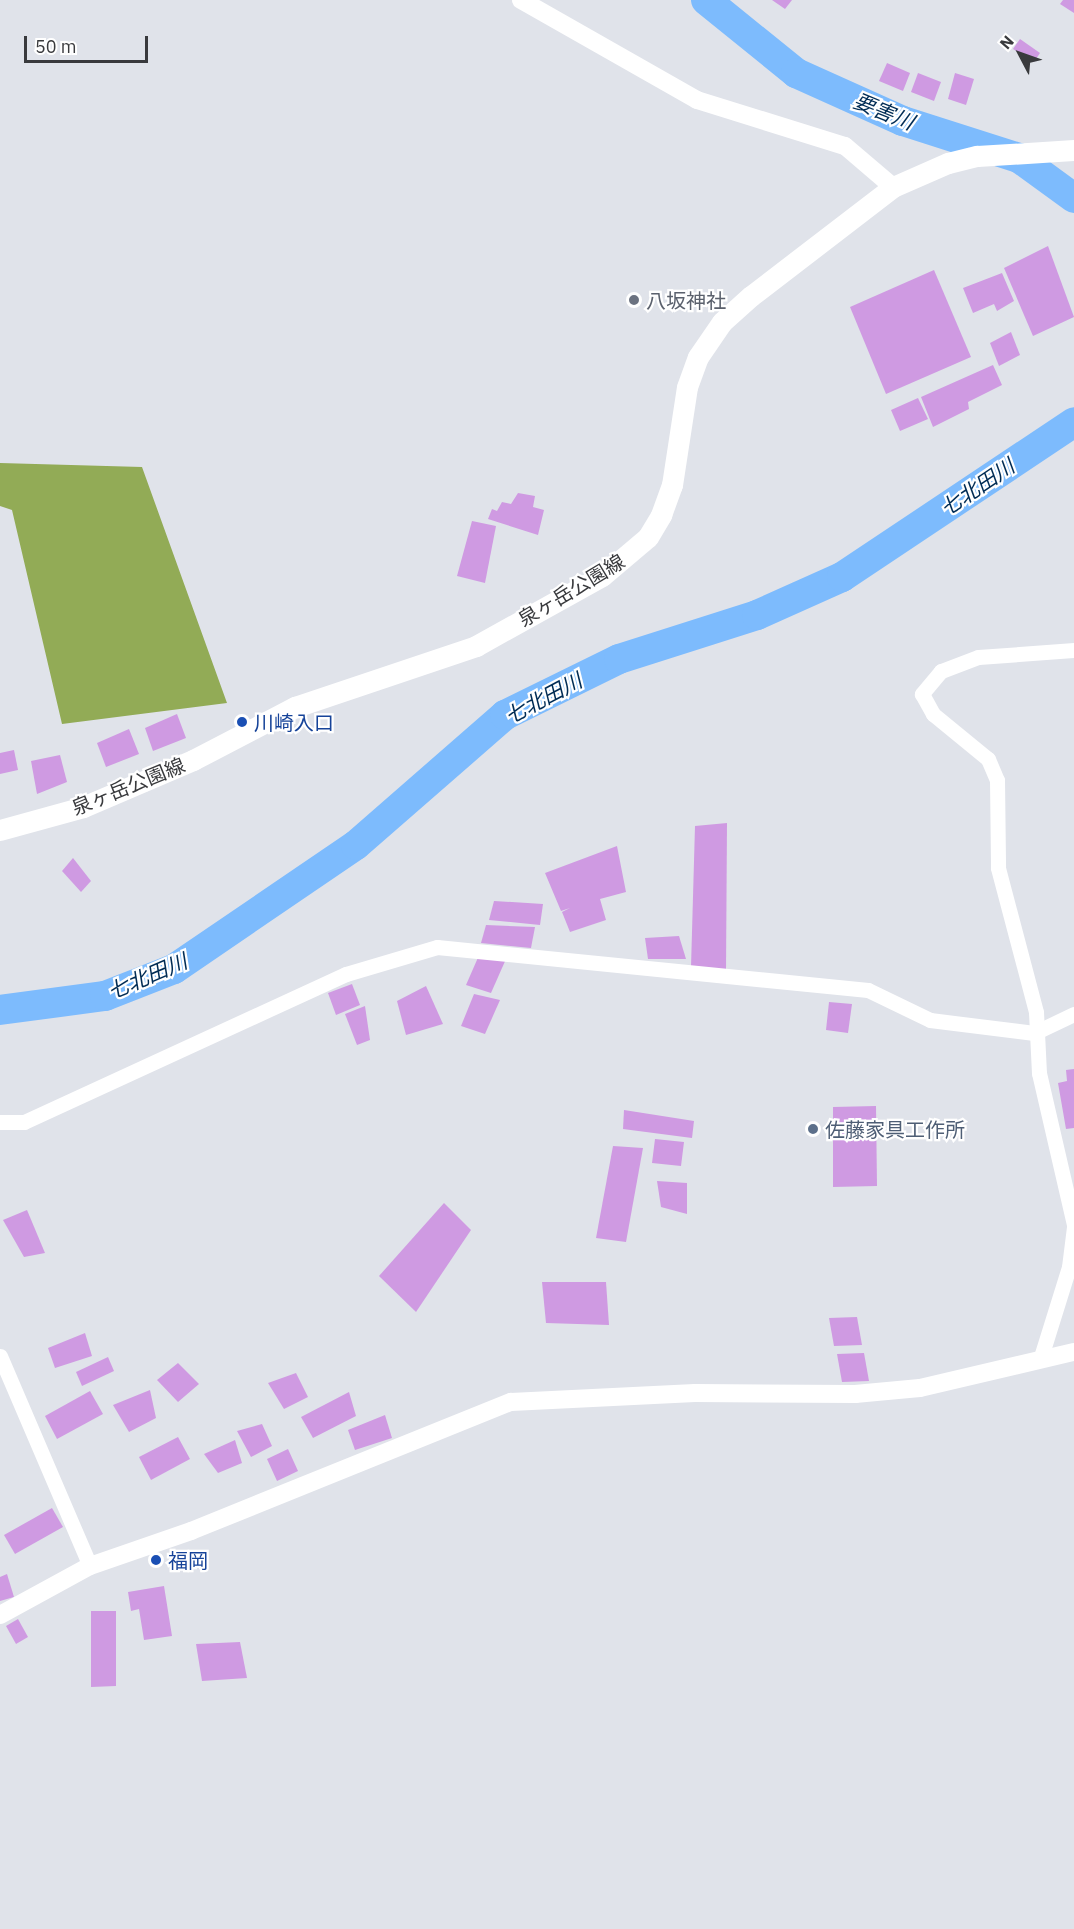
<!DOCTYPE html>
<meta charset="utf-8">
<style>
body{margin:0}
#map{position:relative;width:1074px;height:1929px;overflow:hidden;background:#e0e3ea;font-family:"IBM Plex Sans","Noto Sans JP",sans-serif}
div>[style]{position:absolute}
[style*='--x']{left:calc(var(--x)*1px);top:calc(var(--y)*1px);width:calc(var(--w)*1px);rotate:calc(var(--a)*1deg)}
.forest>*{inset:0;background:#92ab56}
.river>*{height:30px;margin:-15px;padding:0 15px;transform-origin:15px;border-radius:15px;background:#7dbbfd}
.building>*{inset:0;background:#cf9ae2}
.minor>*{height:15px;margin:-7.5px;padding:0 7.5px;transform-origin:7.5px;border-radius:7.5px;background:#fff}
.tertiary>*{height:18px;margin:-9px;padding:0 9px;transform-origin:9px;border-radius:9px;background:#fff}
.secondary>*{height:21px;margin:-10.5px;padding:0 10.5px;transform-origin:10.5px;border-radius:10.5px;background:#fff}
.dots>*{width:16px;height:16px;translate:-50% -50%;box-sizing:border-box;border:3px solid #fff;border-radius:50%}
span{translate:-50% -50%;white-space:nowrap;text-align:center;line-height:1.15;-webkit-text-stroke:4.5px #fff;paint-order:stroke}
.worship-label{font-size:20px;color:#5b616d}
.left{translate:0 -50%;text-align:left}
.street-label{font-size:20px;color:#393a3d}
.transit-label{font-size:20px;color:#164399}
.service-label{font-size:20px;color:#4e5e75}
.water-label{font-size:21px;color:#002c55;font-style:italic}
.north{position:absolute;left:990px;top:24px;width:60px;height:60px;-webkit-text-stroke:4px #fff;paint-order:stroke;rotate:311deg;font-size:16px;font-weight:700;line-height:24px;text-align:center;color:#393a3d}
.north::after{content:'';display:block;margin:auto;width:21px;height:27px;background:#393a3d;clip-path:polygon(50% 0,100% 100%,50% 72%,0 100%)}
.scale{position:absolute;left:24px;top:36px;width:124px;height:27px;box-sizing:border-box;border:3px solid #393a3d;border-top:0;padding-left:8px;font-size:18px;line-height:21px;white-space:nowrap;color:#393a3d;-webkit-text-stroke:4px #fff;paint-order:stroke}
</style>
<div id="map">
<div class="forest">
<div style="clip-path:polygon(0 463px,142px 467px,227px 703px,62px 724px,12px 510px,0 506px)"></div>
</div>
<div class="river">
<div style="--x:706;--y:0;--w:116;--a:39"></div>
<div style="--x:796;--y:73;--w:117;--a:24.2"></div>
<div style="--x:903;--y:121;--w:122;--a:17.7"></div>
<div style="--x:1019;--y:158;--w:68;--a:36"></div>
<div style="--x:0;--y:1010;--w:106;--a:-7.6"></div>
<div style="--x:105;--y:996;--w:74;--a:-21.4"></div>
<div style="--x:174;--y:969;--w:220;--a:-34.3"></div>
<div style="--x:356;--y:845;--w:198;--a:-41.1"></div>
<div style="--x:505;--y:715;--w:127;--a:-26.2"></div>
<div style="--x:619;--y:659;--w:145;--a:-17.7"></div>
<div style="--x:757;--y:615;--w:93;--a:-24.1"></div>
<div style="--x:842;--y:577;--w:279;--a:-33.7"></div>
</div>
<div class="building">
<div style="clip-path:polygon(772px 0,792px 0,785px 9px)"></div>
<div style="clip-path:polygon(1063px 0,1074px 0,1074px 13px,1060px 4px)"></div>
<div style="clip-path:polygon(1020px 39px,1040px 53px,1034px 62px,1013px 49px)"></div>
<div style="clip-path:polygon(887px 63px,910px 73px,903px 91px,879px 81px)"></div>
<div style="clip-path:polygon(918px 73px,941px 82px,934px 101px,911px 92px)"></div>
<div style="clip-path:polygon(955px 73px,974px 79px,966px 105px,948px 99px)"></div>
<div style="clip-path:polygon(1048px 246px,1074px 317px,1033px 336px,1004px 268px)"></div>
<div style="clip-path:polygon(934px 270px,971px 357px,886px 394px,850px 307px)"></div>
<div style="clip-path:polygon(1002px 273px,1014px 301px,997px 311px,994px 304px,973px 313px,963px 288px)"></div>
<div style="clip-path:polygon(1011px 332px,1020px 355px,999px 366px,990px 343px)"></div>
<div style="clip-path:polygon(993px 365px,1002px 385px,968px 402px,969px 409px,933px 427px,921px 397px)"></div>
<div style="clip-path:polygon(918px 398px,928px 419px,900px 431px,891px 410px)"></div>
<div style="clip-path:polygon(518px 493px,535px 496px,533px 507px,544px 510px,538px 535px,488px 519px,492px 509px,497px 511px,502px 502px,511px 504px)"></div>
<div style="clip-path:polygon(472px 521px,496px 526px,485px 583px,457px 576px)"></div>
<div style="clip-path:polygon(177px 714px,186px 738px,153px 751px,145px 728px)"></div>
<div style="clip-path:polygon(129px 729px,139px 754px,106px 767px,97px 743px)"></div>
<div style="clip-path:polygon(14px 750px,18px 770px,0 774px,0 753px)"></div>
<div style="clip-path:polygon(60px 755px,67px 782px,37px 794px,31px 761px)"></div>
<div style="clip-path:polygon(727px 823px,726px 971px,691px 967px,695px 826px)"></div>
<div style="clip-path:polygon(617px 846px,626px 892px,600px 899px,606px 920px,570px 932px,562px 912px,570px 908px,561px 911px,545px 873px)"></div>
<div style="clip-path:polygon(73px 858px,91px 881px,81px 892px,62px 871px)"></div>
<div style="clip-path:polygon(494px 901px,543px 904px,540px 925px,489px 920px)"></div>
<div style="clip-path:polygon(486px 925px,535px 927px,531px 948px,481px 943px)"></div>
<div style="clip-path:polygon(679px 936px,686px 959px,648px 959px,645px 938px)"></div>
<div style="clip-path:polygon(480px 953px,506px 959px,491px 993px,466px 985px)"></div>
<div style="clip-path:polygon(352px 984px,360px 1005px,336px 1015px,328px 993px)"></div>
<div style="clip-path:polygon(426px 986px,443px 1024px,406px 1035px,397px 1001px)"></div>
<div style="clip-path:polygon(474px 994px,500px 1000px,485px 1034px,461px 1026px)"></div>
<div style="clip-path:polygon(829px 1002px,852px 1004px,848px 1033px,826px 1030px)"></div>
<div style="clip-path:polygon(365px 1006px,370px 1040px,357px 1045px,345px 1014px)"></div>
<div style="clip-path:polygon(1074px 1069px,1074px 1128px,1066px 1129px,1058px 1083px,1067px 1081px,1066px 1070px)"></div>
<div style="clip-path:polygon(876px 1106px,877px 1186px,833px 1187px,833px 1107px)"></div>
<div style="clip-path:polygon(624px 1110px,694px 1121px,692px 1138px,623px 1129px)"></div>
<div style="clip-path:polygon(655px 1139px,684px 1142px,681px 1166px,652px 1163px)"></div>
<div style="clip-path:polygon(613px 1146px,643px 1148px,626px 1242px,596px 1238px)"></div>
<div style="clip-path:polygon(657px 1181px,687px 1183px,687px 1214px,661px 1207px)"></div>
<div style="clip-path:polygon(444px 1203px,471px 1230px,416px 1312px,379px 1276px)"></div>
<div style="clip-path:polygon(27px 1210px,45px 1253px,24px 1257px,3px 1220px)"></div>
<div style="clip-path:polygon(542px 1282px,606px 1282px,609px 1325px,546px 1323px)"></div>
<div style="clip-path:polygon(857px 1317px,862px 1345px,834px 1346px,829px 1318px)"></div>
<div style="clip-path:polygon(85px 1333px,92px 1356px,55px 1368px,48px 1348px)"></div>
<div style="clip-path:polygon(864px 1353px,869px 1381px,842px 1382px,837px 1354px)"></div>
<div style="clip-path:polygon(108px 1357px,114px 1371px,82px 1386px,76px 1372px)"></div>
<div style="clip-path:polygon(178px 1363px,199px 1384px,178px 1402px,157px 1380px)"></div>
<div style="clip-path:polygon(296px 1373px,308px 1397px,284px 1409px,268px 1383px)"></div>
<div style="clip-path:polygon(150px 1390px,156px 1418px,129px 1432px,113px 1405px)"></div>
<div style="clip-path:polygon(90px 1391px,103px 1414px,57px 1439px,45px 1416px)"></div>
<div style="clip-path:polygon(349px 1392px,356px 1416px,313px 1438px,301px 1417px)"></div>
<div style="clip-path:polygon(385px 1415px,392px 1438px,355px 1450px,348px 1430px)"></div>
<div style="clip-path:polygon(262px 1424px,272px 1446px,251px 1457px,237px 1431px)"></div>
<div style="clip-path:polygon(178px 1437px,190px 1459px,151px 1480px,139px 1457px)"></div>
<div style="clip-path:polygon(235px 1440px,242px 1463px,218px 1473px,204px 1454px)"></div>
<div style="clip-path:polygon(288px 1449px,298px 1471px,277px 1481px,267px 1459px)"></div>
<div style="clip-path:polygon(52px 1508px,63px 1527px,15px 1554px,4px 1535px)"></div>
<div style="clip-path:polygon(7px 1574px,14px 1597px,0 1601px,0 1577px)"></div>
<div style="clip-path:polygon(164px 1586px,172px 1636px,144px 1640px,139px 1609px,131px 1611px,128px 1592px)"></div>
<div style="clip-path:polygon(91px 1611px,116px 1611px,116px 1686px,91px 1687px)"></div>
<div style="clip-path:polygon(18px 1619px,28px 1637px,16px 1644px,6px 1626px)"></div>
<div style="clip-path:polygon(240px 1642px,247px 1678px,202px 1681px,196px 1644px)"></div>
</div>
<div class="minor">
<div style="--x:1074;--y:650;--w:96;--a:175.8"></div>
<div style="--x:978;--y:657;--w:40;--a:159"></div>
<div style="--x:941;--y:671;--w:30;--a:130"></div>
<div style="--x:922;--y:694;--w:23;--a:61"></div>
<div style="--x:933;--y:714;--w:71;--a:39.3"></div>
<div style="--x:988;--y:759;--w:23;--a:67"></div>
<div style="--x:997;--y:780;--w:88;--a:89.3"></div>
<div style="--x:998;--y:868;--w:149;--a:75.2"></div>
<div style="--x:1036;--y:1012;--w:61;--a:87.2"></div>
<div style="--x:1039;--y:1073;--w:156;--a:77"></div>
<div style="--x:0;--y:1122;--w:24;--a:0"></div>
<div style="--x:24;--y:1122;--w:354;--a:-24.7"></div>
<div style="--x:346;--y:974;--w:95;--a:-16.5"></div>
<div style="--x:437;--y:947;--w:433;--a:5.7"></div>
<div style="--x:868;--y:990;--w:69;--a:25.8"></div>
<div style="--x:930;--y:1020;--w:105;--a:7.1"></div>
<div style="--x:1034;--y:1033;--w:44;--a:-25.4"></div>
<div style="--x:0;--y:1356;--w:228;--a:66.8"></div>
<div style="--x:1040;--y:1360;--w:97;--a:-72.7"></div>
<div style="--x:1069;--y:1267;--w:40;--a:-82.9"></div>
</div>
<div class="tertiary">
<div style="--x:521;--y:0;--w:202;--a:29.6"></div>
<div style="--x:697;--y:100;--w:155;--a:17.3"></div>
<div style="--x:845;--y:146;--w:63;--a:40.5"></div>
<div style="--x:0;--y:1615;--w:102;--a:-28.6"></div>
<div style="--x:90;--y:1566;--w:107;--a:-19.1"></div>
<div style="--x:191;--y:1531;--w:345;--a:-22"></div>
<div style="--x:511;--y:1402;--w:184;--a:-2.8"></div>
<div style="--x:695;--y:1393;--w:160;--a:0.4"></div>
<div style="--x:855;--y:1394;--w:65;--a:-5.3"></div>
<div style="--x:920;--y:1388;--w:158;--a:-13.2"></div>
</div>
<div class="secondary">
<div style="--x:0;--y:830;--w:86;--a:-15.5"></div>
<div style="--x:83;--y:807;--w:120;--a:-23.1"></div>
<div style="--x:193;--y:760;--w:115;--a:-27.5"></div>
<div style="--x:295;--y:707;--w:191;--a:-18.6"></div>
<div style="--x:476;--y:646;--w:144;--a:-29.1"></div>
<div style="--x:602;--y:576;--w:60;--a:-40.3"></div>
<div style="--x:648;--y:537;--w:26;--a:-59"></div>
<div style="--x:661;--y:515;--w:32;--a:-70"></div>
<div style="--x:672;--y:485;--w:99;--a:-81.3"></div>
<div style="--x:687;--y:387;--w:32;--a:-70"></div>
<div style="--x:698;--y:357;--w:42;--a:-55.6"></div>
<div style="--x:722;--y:322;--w:39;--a:-42"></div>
<div style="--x:751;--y:296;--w:179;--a:-37.5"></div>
<div style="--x:893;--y:187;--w:60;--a:-23.6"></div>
<div style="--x:948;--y:163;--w:30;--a:-14"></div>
<div style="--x:977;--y:156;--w:97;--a:-3.5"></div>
</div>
<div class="dots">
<div style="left:634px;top:300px;background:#6b7280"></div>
<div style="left:242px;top:722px;background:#1a4fb4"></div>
<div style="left:813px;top:1129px;background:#5c6f8a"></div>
<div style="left:156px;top:1560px;background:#1a4fb4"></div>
</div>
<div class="worship-label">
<span class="left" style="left:646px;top:300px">八坂神社</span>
</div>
<div class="street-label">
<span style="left:571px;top:590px;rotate:-31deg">泉ヶ岳公園線</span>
<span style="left:128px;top:786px;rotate:-22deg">泉ヶ岳公園線</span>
</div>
<div class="transit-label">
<span class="left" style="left:254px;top:722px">川崎入口</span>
<span class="left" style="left:168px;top:1560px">福岡</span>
</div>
<div class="service-label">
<span class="left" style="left:825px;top:1129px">佐藤家具工作所</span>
</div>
<div class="water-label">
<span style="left:884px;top:111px;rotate:22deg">要害川</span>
<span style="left:977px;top:487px;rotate:-34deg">七北田川</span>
<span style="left:543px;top:698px;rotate:-28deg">七北田川</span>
<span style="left:147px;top:976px;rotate:-23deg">七北田川</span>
</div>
<div class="north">N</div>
<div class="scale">50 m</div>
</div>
